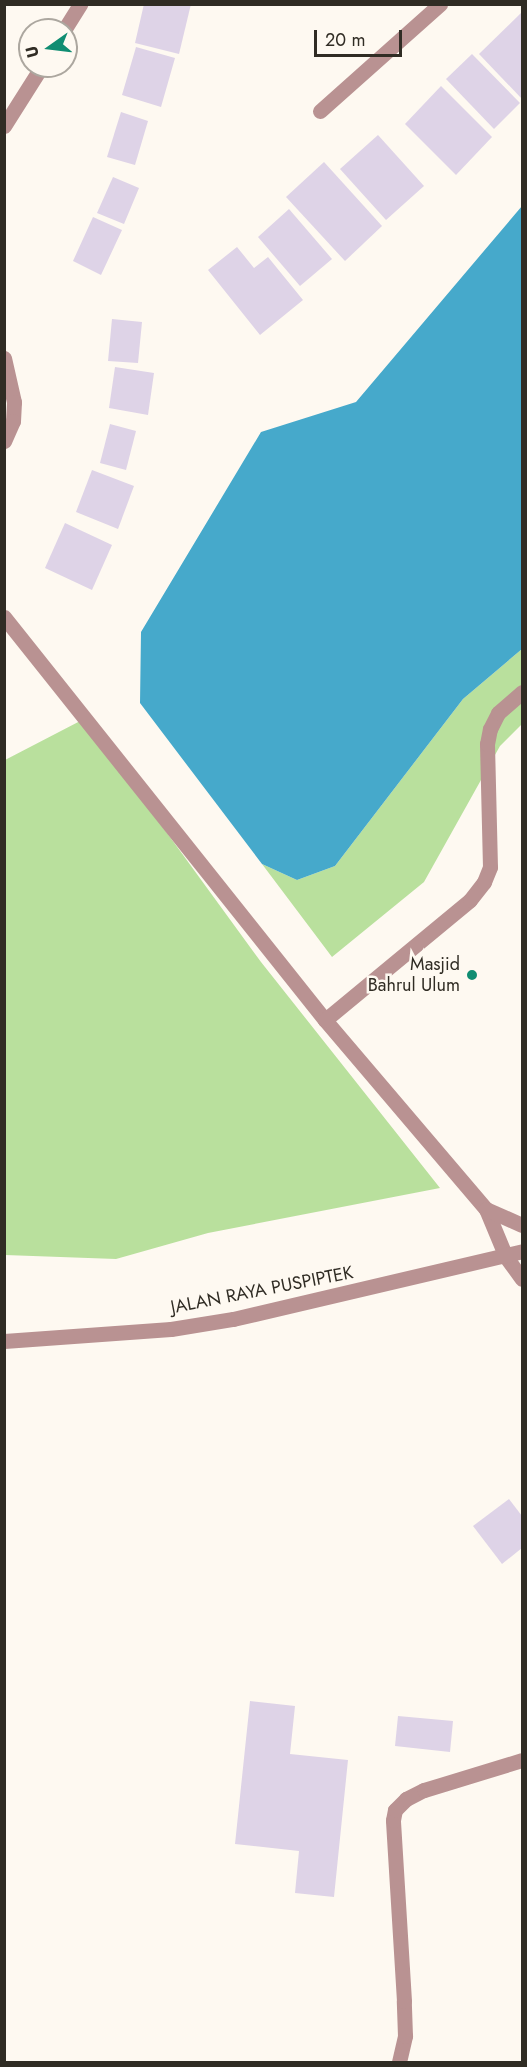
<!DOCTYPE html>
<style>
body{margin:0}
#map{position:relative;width:527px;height:2067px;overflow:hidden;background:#fef9f1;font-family:Jost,sans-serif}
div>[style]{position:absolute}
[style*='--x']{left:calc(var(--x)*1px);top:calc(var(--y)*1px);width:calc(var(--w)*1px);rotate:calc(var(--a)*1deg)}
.green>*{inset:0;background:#b9e09d}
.water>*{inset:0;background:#46a9cb}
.building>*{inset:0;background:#ded3e7}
.minor>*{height:15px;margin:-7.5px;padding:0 7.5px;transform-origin:7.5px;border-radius:7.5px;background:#b99292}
.dots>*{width:16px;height:16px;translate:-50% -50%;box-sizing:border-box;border:3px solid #fef9f1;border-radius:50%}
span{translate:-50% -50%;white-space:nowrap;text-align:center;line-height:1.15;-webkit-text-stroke:5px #fef9f1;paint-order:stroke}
.poi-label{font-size:18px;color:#302c24}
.right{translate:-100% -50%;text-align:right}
.street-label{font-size:18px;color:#302c24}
.frame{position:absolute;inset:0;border:6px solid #302c24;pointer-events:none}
.north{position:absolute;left:18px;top:18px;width:60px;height:60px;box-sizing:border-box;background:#fef9f1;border:2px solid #aca79f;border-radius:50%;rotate:256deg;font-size:16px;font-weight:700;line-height:24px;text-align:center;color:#302c24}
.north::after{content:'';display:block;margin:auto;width:21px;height:27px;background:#108d72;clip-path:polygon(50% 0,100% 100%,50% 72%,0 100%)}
.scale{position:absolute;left:314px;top:30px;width:88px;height:27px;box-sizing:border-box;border:3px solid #302c24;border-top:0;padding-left:8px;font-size:18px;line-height:21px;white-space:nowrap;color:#302c24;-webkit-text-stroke:4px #fef9f1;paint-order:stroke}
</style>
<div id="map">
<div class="green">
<div style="clip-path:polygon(522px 649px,522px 724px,500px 746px,424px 882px,332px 957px,262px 864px,297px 880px,335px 866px,463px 699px)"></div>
<div style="clip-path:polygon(84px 719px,261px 962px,440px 1188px,208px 1233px,116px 1259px,5px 1255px,5px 760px)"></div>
</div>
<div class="water">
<div style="clip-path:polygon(522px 206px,522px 649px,463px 699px,335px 866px,297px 880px,262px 864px,140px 703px,141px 632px,261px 432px,356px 402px)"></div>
</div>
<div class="building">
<div style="clip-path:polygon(144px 4px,191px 4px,179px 54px,135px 43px)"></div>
<div style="clip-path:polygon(522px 12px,522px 99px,479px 54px)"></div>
<div style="clip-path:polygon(136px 47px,175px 58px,161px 107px,122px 95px)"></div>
<div style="clip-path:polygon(472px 54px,520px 103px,494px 129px,446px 79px)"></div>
<div style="clip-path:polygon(441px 86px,492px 137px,456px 175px,405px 124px)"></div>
<div style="clip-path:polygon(121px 112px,148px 121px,135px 165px,107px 157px)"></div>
<div style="clip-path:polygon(378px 135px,424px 186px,386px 220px,340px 169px)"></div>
<div style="clip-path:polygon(324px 162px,382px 226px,345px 261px,286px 197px)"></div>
<div style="clip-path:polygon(113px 177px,139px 188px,124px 224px,97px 213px)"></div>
<div style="clip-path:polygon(289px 209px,332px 259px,300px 286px,258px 237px)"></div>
<div style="clip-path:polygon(93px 217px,122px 230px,101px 275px,73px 261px)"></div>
<div style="clip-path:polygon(237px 247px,254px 268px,268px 257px,303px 300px,260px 335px,208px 270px)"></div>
<div style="clip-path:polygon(112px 319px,142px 322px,138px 363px,108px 361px)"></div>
<div style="clip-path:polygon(115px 367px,154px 373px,148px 415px,109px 408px)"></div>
<div style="clip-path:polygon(110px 424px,136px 431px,126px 470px,100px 463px)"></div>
<div style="clip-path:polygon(92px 470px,134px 486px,118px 529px,76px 512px)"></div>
<div style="clip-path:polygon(65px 523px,112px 545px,92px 590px,45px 568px)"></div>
<div style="clip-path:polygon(509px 1499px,522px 1516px,522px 1548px,502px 1564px,473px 1526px)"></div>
<div style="clip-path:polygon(250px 1701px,295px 1706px,290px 1754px,348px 1760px,334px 1897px,295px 1893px,299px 1851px,235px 1844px)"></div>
<div style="clip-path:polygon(398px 1716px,453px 1721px,450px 1752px,395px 1746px)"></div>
</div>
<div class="minor">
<div style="--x:64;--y:30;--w:31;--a:-58"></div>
<div style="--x:320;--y:111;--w:161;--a:-41.7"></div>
<div style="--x:4;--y:126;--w:71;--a:-57.7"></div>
<div style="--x:4;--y:358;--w:45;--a:77.2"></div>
<div style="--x:14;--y:402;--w:19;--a:93"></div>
<div style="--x:13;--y:421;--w:22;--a:114"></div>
<div style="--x:4;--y:617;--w:515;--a:51.46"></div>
<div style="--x:325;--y:1020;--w:248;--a:49.6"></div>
<div style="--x:486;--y:1209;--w:52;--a:67.4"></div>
<div style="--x:506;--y:1257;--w:27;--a:54"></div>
<div style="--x:325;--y:1020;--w:188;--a:-39.6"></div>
<div style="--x:470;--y:900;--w:23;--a:-52"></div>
<div style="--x:484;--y:882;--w:16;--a:-68"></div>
<div style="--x:490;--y:867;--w:123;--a:-91.4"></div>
<div style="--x:487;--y:744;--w:15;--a:-79"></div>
<div style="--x:490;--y:729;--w:18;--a:-63"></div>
<div style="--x:498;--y:713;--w:32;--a:-41"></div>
<div style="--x:486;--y:1209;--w:39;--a:24"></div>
<div style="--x:4;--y:1341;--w:167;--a:-4.1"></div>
<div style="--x:171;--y:1329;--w:63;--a:-9.2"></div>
<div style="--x:233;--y:1319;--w:297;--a:-13.2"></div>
<div style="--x:399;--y:2062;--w:27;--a:-77"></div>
<div style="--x:405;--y:2036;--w:35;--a:-92"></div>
<div style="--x:404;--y:2001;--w:181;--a:-93.5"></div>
<div style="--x:393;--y:1820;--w:10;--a:-79"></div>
<div style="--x:395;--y:1810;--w:16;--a:-45"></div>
<div style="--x:406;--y:1799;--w:20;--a:-27"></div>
<div style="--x:424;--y:1790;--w:102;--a:-17"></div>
</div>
<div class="dots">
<div style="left:472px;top:975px;background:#108d72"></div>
</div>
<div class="poi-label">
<span class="right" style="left:460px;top:975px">Masjid<br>Bahrul Ulum</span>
</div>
<div class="street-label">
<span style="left:262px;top:1290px;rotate:-11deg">JALAN RAYA PUSPIPTEK</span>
</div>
<div class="frame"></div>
<div class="north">U</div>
<div class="scale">20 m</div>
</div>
